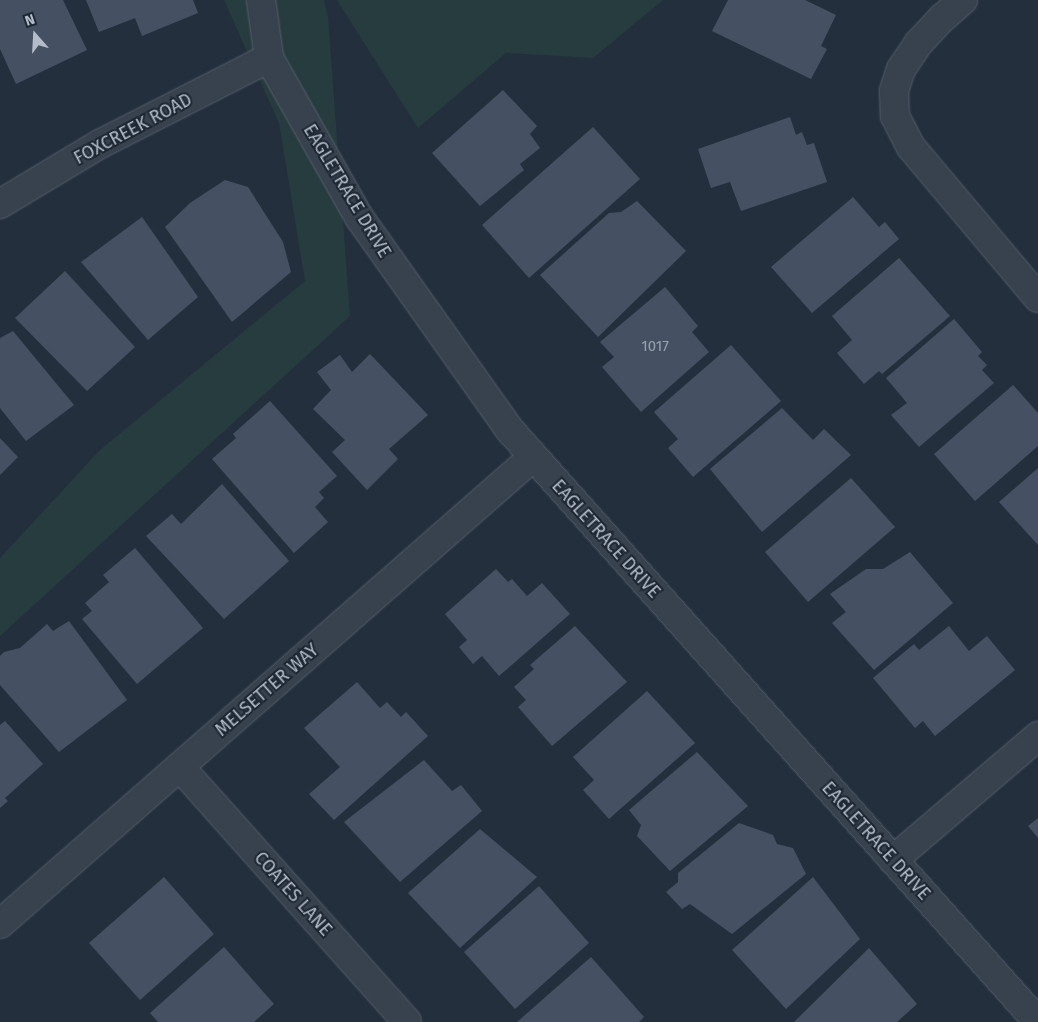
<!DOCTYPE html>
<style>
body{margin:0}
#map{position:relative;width:1038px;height:1022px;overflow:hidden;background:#242f3e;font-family:"Fira Sans",sans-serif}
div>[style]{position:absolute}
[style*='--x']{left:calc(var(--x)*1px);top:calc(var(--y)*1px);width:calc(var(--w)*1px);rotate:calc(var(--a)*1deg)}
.green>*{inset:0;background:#263c3f}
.building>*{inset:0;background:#455162}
.roads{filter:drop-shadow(0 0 1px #565f6c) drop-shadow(0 0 1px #565f6c)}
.minor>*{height:28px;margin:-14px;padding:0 14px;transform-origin:14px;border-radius:14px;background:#38414e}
.tertiary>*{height:28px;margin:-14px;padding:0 14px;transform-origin:14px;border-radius:14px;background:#38414e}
span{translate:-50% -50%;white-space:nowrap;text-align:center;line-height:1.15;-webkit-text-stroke:4px #1d2633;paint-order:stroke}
.number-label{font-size:15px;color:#98a1af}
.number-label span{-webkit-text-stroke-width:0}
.street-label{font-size:18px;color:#b4bcc9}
.north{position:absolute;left:10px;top:10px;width:50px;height:50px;-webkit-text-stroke:4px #1d2633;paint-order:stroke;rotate:341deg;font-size:14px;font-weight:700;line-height:20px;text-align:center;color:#b4bcc9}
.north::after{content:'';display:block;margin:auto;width:18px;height:22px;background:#b4bcc9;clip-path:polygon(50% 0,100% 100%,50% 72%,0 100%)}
</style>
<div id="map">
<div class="green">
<div style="clip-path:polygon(224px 0,324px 0,328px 17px,350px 316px,0 636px,0 558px,100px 450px,305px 281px,279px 123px)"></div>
<div style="clip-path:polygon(337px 0,663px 0,593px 58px,506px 53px,418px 128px)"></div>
</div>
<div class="building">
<div style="clip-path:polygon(0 0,63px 0,87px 50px,16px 84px,0 49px)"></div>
<div style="clip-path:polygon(86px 0,193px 0,198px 13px,142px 36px,135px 18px,99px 32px)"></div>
<div style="clip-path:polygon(728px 0,805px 0,836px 15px,821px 46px,827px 49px,811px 79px,712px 31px)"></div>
<div style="clip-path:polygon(503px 90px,537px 126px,530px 134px,540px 148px,520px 164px,524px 170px,480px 206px,432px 153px)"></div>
<div style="clip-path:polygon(790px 117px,796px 135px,802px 132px,807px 145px,814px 143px,827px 182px,741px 211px,730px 182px,711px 188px,698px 149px)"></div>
<div style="clip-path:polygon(593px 127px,640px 179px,529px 278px,482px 225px)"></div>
<div style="clip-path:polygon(225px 180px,248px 187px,283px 242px,291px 272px,232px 322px,165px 227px,190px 203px)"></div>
<div style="clip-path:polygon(853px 197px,879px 227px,885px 222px,899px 239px,812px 313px,771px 267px)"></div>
<div style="clip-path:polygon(637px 201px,686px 251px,598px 337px,540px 275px,609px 213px,621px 212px)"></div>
<div style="clip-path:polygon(142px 217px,198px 297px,148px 340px,81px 262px)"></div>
<div style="clip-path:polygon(899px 258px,950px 316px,882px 374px,879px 371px,864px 384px,837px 353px,852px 340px,832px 316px)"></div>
<div style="clip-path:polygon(65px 271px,135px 347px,87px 391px,15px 318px)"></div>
<div style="clip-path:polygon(665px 287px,698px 326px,692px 332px,709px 352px,641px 412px,602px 367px,614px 357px,600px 342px)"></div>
<div style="clip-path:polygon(954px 319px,982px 352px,978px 356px,987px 365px,982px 370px,994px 383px,919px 447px,891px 415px,907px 403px,886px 378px)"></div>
<div style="clip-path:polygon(13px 331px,74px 405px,26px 441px,0 408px,0 338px)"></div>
<div style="clip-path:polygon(731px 345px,781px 401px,693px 477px,668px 448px,678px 439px,654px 412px)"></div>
<div style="clip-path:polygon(370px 354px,428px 415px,389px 449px,398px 459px,367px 490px,332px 452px,345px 440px,313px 409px,331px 390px,317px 372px,340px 355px,352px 372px)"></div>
<div style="clip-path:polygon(1013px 385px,1038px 413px,1038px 446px,975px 501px,934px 454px)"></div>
<div style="clip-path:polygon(270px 401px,337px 476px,319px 492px,324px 498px,315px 507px,328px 522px,294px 553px,212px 459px,236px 438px,233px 434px)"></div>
<div style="clip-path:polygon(782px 408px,813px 440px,824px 429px,851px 455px,762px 532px,710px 469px)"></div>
<div style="clip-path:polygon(0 438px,18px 457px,0 475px)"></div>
<div style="clip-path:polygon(1038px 468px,1038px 545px,999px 502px)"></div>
<div style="clip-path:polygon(851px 478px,895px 527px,808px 602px,765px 552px)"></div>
<div style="clip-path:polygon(222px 484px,289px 561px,224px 619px,146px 536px,172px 514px,181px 524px)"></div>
<div style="clip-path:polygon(135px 548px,203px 628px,137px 684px,82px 619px,92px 611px,85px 603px,109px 582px,103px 575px)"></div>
<div style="clip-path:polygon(910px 552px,953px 603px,874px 670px,832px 623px,846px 612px,830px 594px,866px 569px,883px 569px)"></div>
<div style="clip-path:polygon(496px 569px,508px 582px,512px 579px,527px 596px,542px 583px,570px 614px,499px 676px,482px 656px,473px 664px,459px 647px,467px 640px,445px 614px)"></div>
<div style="clip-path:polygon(69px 621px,127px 700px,59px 752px,0 685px,0 656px,4px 652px,20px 648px,47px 624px,53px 631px)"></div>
<div style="clip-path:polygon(575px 626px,627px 682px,552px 746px,518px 707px,526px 700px,514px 687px,534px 669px,530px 665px)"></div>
<div style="clip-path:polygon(949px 626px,969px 651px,987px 636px,1015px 670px,935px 736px,923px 721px,915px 728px,873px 678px,914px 644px,919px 650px)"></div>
<div style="clip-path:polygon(357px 682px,380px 708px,387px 702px,401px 717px,406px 712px,428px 736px,334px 820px,309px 794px,340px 767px,304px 728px)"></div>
<div style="clip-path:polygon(647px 691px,695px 743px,609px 819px,583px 790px,594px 780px,573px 757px)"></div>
<div style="clip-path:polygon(5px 721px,43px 764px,5px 798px,8px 801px,0 808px,0 725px)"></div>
<div style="clip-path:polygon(697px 752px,748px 806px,670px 871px,637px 836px,641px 825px,629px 810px)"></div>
<div style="clip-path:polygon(424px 760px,452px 791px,461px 785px,482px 811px,400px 882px,344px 822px)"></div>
<div style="clip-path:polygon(1038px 818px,1038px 838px,1028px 826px)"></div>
<div style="clip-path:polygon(739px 823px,773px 835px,777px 844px,793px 848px,806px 874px,732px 934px,690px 904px,682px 909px,666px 892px,678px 882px,678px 873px)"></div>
<div style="clip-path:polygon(480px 829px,537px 877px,460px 948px,408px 893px)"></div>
<div style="clip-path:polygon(164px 877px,214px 934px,140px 1000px,89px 943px)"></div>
<div style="clip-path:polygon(813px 877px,860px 939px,786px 1009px,732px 950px)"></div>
<div style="clip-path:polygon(539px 886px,589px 943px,515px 1009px,464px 952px)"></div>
<div style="clip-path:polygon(224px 947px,274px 1004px,254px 1022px,158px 1022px,150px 1013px)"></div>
<div style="clip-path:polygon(869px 948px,917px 1004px,897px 1022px,794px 1022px)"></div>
<div style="clip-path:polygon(591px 957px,644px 1017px,639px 1022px,517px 1022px)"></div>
</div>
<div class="roads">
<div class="minor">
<div style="--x:963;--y:0;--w:28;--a:139"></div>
<div style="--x:942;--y:18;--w:35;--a:133"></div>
<div style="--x:918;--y:44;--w:30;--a:124"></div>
<div style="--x:901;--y:69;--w:23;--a:108"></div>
<div style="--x:894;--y:91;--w:25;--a:88"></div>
<div style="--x:895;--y:116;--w:35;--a:63"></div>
<div style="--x:911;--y:147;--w:197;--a:49.9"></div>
<div style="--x:0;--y:204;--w:117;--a:-31"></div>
<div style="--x:100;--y:144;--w:190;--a:-27"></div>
<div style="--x:180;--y:767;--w:341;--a:48.3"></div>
<div style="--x:893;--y:860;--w:191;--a:-40.5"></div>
<div style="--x:0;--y:924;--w:709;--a:-41.22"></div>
</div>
<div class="tertiary">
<div style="--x:261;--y:0;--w:59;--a:82.1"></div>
<div style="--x:269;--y:58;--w:183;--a:60.5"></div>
<div style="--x:359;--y:217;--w:261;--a:54.7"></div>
<div style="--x:510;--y:430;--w:793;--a:48.27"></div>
</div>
</div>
<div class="number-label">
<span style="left:655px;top:347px">1017</span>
</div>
<div class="street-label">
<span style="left:133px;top:129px;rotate:-28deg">FOXCREEK ROAD</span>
<span style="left:347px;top:191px;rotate:59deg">EAGLETRACE DRIVE</span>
<span style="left:606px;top:539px;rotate:48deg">EAGLETRACE DRIVE</span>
<span style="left:267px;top:690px;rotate:-41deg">MELSETTER WAY</span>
<span style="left:876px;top:841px;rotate:48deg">EAGLETRACE DRIVE</span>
<span style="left:293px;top:894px;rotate:48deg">COATES LANE</span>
</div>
<div class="north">N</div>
</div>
